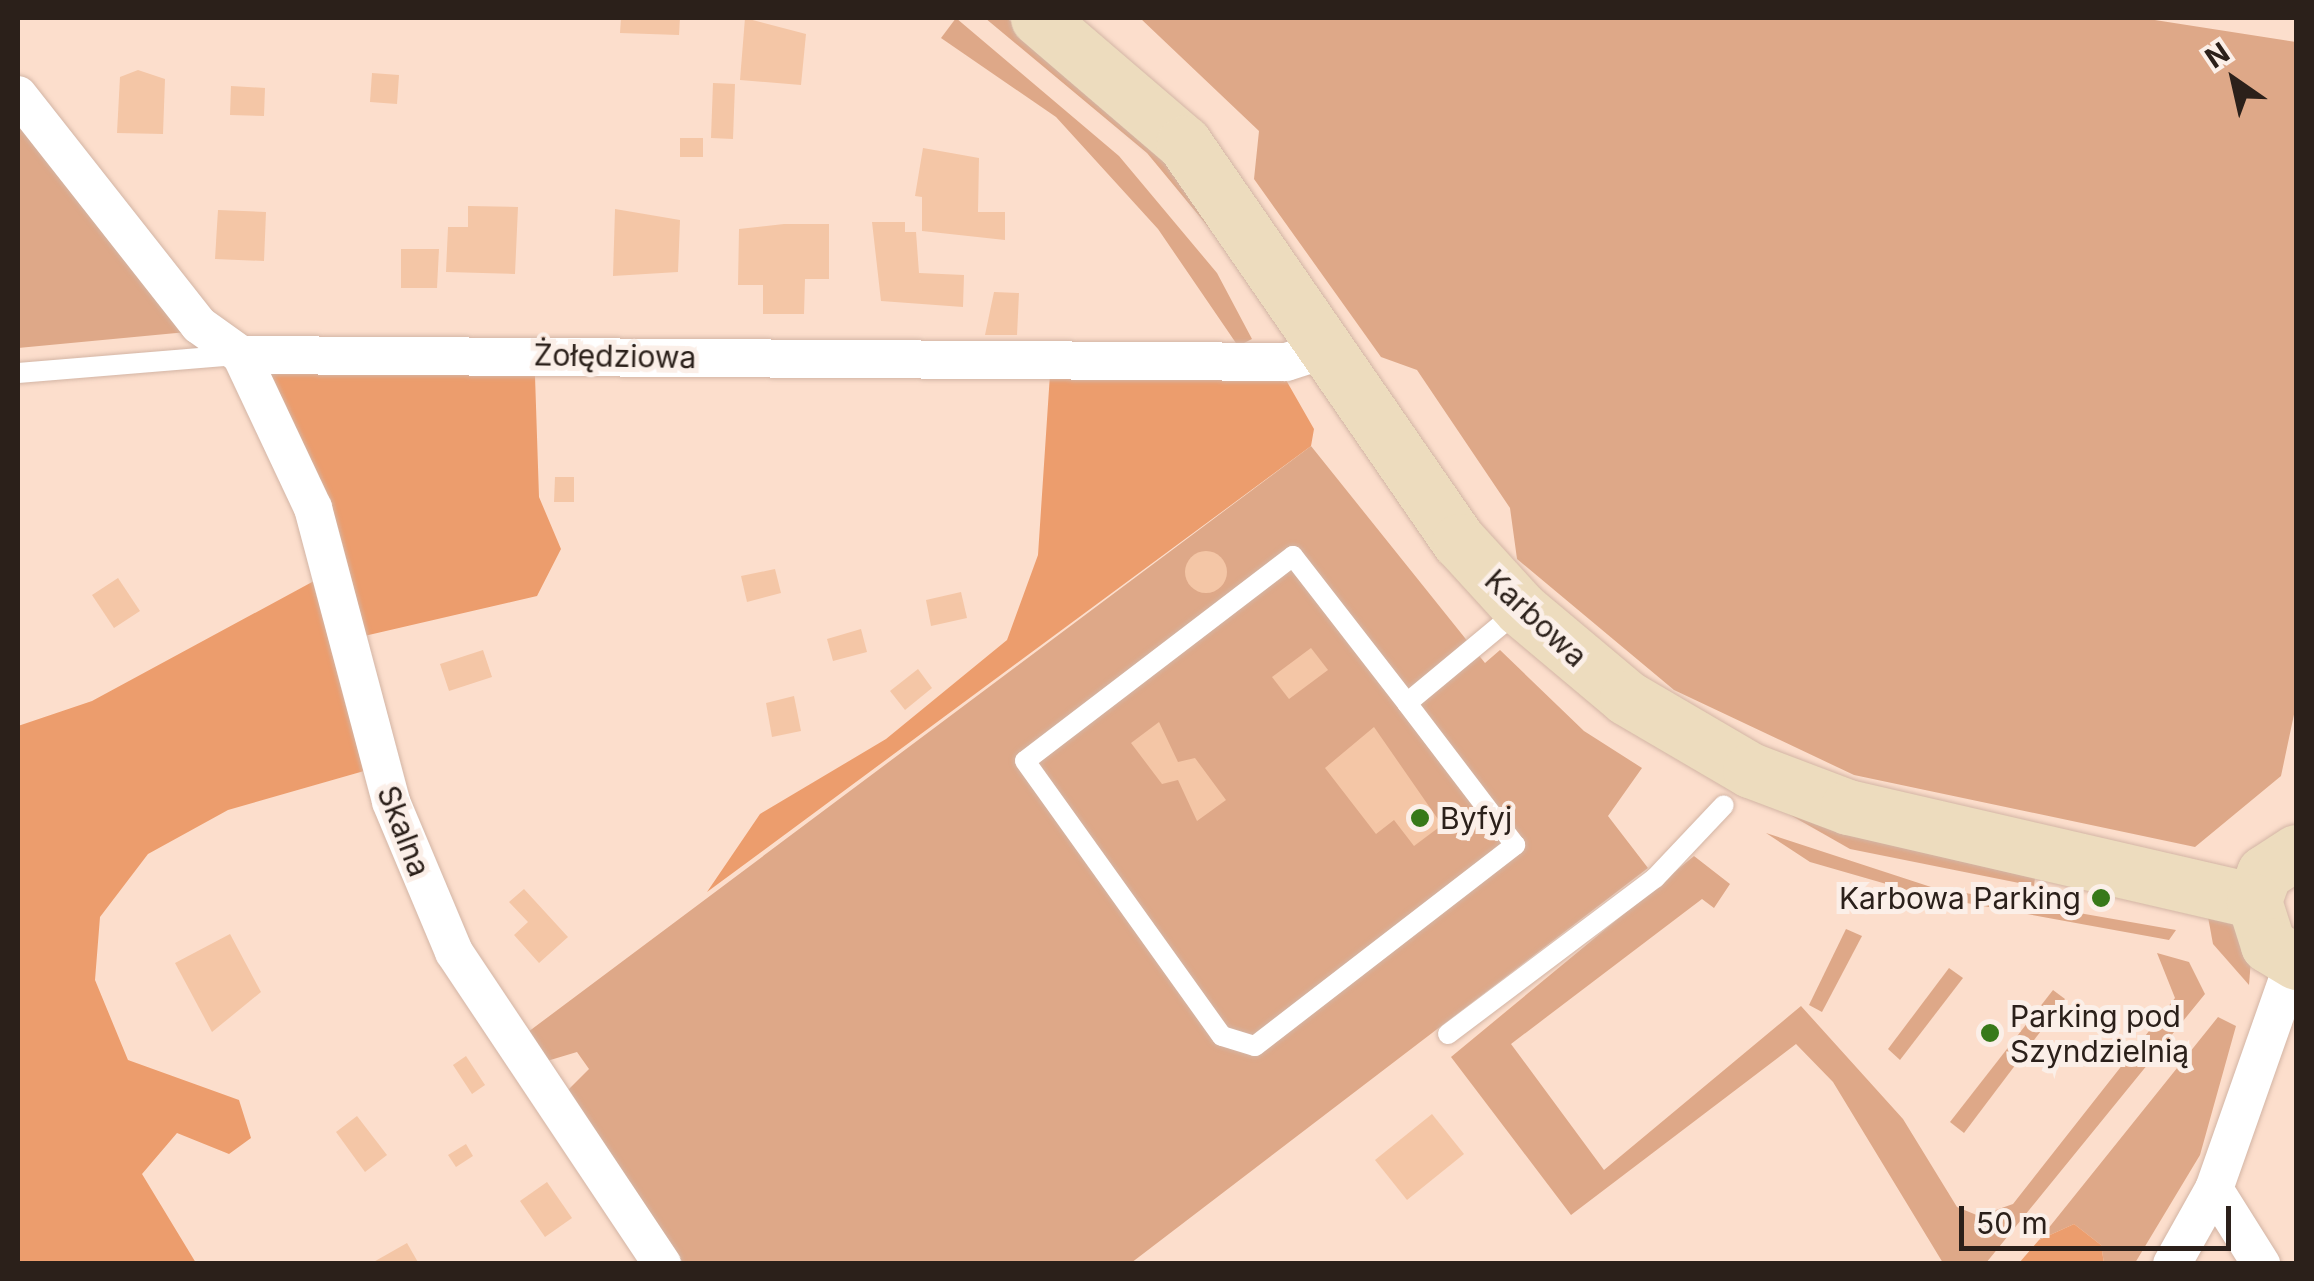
<!DOCTYPE html>
<meta charset="utf-8">
<style>
body{margin:0}
#map{position:relative;width:2314px;height:1281px;overflow:hidden;background:#fcdecc;font-family:Inter,sans-serif}
div>[style]{position:absolute}
[style*='--x']{left:calc(var(--x)*1px);top:calc(var(--y)*1px);width:calc(var(--w)*1px);rotate:calc(var(--a)*1deg)}
.green>*{inset:0;background:#dea888}
.forest>*{inset:0;background:#ec9d6d}
.building>*{inset:0;background:#f4c6a6}
.round{border-radius:50%}
.roads{filter:drop-shadow(0 0 2px #d3b5a5) drop-shadow(0 0 2px #d3b5a5)}
.lane>*{height:20px;margin:-10px;padding:0 10px;transform-origin:10px;border-radius:10px;background:#fff}
.street>*{height:38px;margin:-19px;padding:0 19px;transform-origin:19px;border-radius:19px;background:#fff}
.secondary>*{height:55px;margin:-27.5px;padding:0 27.5px;transform-origin:27.5px;border-radius:27.5px;background:#eddcbe}
.dots>*{width:28px;height:28px;translate:-50% -50%;box-sizing:border-box;border:5px solid #fbefe8;border-radius:50%}
span{translate:-50% -50%;white-space:nowrap;text-align:center;line-height:1.15;-webkit-text-stroke:10px #fbefe8;paint-order:stroke}
.street-label{font-size:30px;color:#2b201a}
.poi-label{font-size:30px;color:#2b201a}
.left{translate:0 -50%;text-align:left}
.right{translate:-100% -50%;text-align:right}
.frame{position:absolute;inset:0;border:20px solid #2b201a;pointer-events:none}
.north{position:absolute;left:2184px;top:30px;width:100px;height:100px;-webkit-text-stroke:8px #fbefe8;paint-order:stroke;rotate:326deg;font-size:28px;font-weight:700;line-height:40px;text-align:center;color:#2b201a}
.north::after{content:'';display:block;margin:auto;width:35px;height:45px;background:#2b201a;clip-path:polygon(50% 0,100% 100%,50% 72%,0 100%)}
.scale{position:absolute;left:1959px;top:1206px;width:272px;height:45px;box-sizing:border-box;border:5px solid #2b201a;border-top:0;padding-left:12px;font-size:30px;line-height:35px;white-space:nowrap;color:#2b201a;-webkit-text-stroke:8px #fbefe8;paint-order:stroke}
</style>
<div id="map">
<div class="green">
<div style="clip-path:polygon(956px 18px,1119px 156px,1217px 273px,1252px 339px,1238px 346px,1158px 229px,1056px 117px,941px 38px)"></div>
<div style="clip-path:polygon(985px 18px,1006px 18px,1048px 46px,1139px 122px,1215px 235px,1147px 153px)"></div>
<div style="clip-path:polygon(1140px 18px,2142px 18px,2296px 42px,2296px 705px,2281px 776px,2195px 847px,1854px 775px,1674px 690px,1517px 559px,1510px 508px,1417px 370px,1381px 357px,1254px 179px,1259px 131px)"></div>
<div style="clip-path:polygon(18px 123px,187px 332px,18px 348px)"></div>
<div style="clip-path:polygon(1311px 446px,1485px 663px,1500px 650px,1584px 731px,1642px 768px,1608px 816px,1648px 868px,1131px 1263px,683px 1263px,567px 1091px,589px 1069px,577px 1052px,547px 1061px,528px 1032px)"></div>
<div style="clip-path:polygon(1771px 804px,2036px 870px,2034px 886px,1850px 849px)"></div>
<div style="clip-path:polygon(1766px 833px,1931px 887px,2176px 930px,2169px 940px,1928px 896px,1810px 862px)"></div>
<div style="clip-path:polygon(1694px 856px,1730px 884px,1714px 908px,1702px 899px,1511px 1044px,1604px 1170px,1801px 1006px,1903px 1119px,1957px 1207px,1979px 1216px,2013px 1204px,2175px 998px,2157px 953px,2189px 962px,2205px 994px,1986px 1263px,1943px 1263px,1833px 1082px,1796px 1044px,1571px 1215px,1451px 1057px)"></div>
<div style="clip-path:polygon(2206px 906px,2229px 916px,2251px 959px,2249px 985px,2213px 944px)"></div>
<div style="clip-path:polygon(1846px 929px,1862px 936px,1822px 1012px,1809px 1005px)"></div>
<div style="clip-path:polygon(1949px 968px,1963px 978px,1900px 1060px,1888px 1049px)"></div>
<div style="clip-path:polygon(2053px 990px,2065px 999px,1964px 1133px,1950px 1122px)"></div>
<div style="clip-path:polygon(2218px 1017px,2236px 1026px,2200px 1155px,2135px 1263px,2104px 1263px,2101px 1245px,2074px 1224px,2039px 1240px)"></div>
</div>
<div class="forest">
<div style="clip-path:polygon(275px 367px,535px 376px,539px 497px,561px 549px,537px 596px,360px 637px,268px 384px)"></div>
<div style="clip-path:polygon(1282px 373px,1314px 429px,1311px 446px,707px 892px,760px 814px,886px 739px,1007px 640px,1038px 555px,1050px 374px)"></div>
<div style="clip-path:polygon(325px 575px,371px 769px,228px 810px,148px 854px,100px 917px,95px 980px,128px 1060px,239px 1100px,251px 1138px,229px 1154px,177px 1133px,142px 1174px,196px 1263px,18px 1263px,18px 726px,92px 701px)"></div>
<div style="clip-path:polygon(2074px 1224px,2101px 1245px,2104px 1263px,2019px 1263px,2039px 1240px)"></div>
</div>
<div class="building">
<div style="clip-path:polygon(621px 18px,680px 18px,679px 35px,620px 33px)"></div>
<div style="clip-path:polygon(745px 18px,806px 34px,801px 85px,740px 80px)"></div>
<div style="clip-path:polygon(138px 70px,165px 79px,163px 134px,117px 133px,120px 77px)"></div>
<div style="clip-path:polygon(372px 73px,399px 75px,397px 104px,370px 102px)"></div>
<div style="clip-path:polygon(713px 83px,735px 84px,733px 139px,711px 138px)"></div>
<div style="clip-path:polygon(231px 86px,265px 88px,264px 116px,230px 115px)"></div>
<div style="clip-path:polygon(680px 138px,703px 138px,703px 157px,680px 157px)"></div>
<div style="clip-path:polygon(923px 148px,979px 158px,978px 212px,1005px 212px,1005px 240px,922px 231px,922px 197px,915px 196px)"></div>
<div style="clip-path:polygon(468px 206px,518px 207px,515px 274px,446px 272px,448px 227px,468px 227px)"></div>
<div style="clip-path:polygon(615px 209px,680px 220px,678px 272px,613px 276px)"></div>
<div style="clip-path:polygon(218px 210px,266px 212px,264px 261px,215px 259px)"></div>
<div style="clip-path:polygon(872px 222px,905px 222px,905px 232px,916px 232px,919px 273px,964px 275px,963px 307px,881px 301px)"></div>
<div style="clip-path:polygon(784px 224px,829px 224px,829px 279px,805px 279px,804px 314px,763px 314px,763px 285px,738px 285px,739px 229px)"></div>
<div style="clip-path:polygon(401px 249px,439px 249px,437px 288px,401px 288px)"></div>
<div style="clip-path:polygon(994px 292px,1019px 293px,1017px 335px,985px 335px)"></div>
<div style="clip-path:polygon(555px 477px,574px 477px,574px 502px,554px 502px)"></div>
<div class="round" style="left:1185px;top:551px;width:42px;height:42px"></div>
<div style="clip-path:polygon(775px 569px,781px 593px,747px 602px,741px 576px)"></div>
<div style="clip-path:polygon(118px 578px,140px 611px,114px 628px,92px 595px)"></div>
<div style="clip-path:polygon(961px 592px,967px 618px,931px 626px,926px 600px)"></div>
<div style="clip-path:polygon(861px 629px,867px 652px,833px 661px,827px 639px)"></div>
<div style="clip-path:polygon(1311px 648px,1328px 670px,1289px 699px,1272px 677px)"></div>
<div style="clip-path:polygon(483px 650px,492px 677px,449px 691px,440px 664px)"></div>
<div style="clip-path:polygon(918px 669px,932px 688px,905px 710px,890px 691px)"></div>
<div style="clip-path:polygon(794px 696px,801px 731px,772px 737px,766px 703px)"></div>
<div style="clip-path:polygon(1159px 722px,1178px 762px,1195px 758px,1226px 800px,1197px 821px,1178px 780px,1162px 784px,1131px 743px)"></div>
<div style="clip-path:polygon(1374px 727px,1442px 825px,1414px 846px,1394px 820px,1376px 834px,1325px 768px)"></div>
<div style="clip-path:polygon(524px 889px,568px 937px,539px 963px,514px 935px,528px 922px,509px 902px)"></div>
<div style="clip-path:polygon(230px 934px,261px 992px,212px 1032px,175px 963px)"></div>
<div style="clip-path:polygon(466px 1056px,485px 1085px,472px 1094px,453px 1065px)"></div>
<div style="clip-path:polygon(1432px 1114px,1464px 1154px,1407px 1200px,1375px 1160px)"></div>
<div style="clip-path:polygon(357px 1116px,387px 1155px,365px 1172px,336px 1132px)"></div>
<div style="clip-path:polygon(466px 1144px,473px 1156px,456px 1167px,448px 1155px)"></div>
<div style="clip-path:polygon(547px 1182px,572px 1218px,545px 1237px,520px 1201px)"></div>
<div style="clip-path:polygon(407px 1243px,419px 1264px,370px 1264px)"></div>
</div>
<div class="roads">
<div class="lane">
<div style="--x:18;--y:373;--w:222;--a:-4.7"></div>
<div style="--x:1407;--y:703;--w:186;--a:-127.8"></div>
<div style="--x:1293;--y:556;--w:337;--a:142.6"></div>
<div style="--x:1025;--y:761;--w:338;--a:54.4"></div>
<div style="--x:1222;--y:1036;--w:34;--a:17"></div>
<div style="--x:1255;--y:1046;--w:329;--a:-37.7"></div>
<div style="--x:1515;--y:845;--w:178;--a:-127.3"></div>
<div style="--x:1407;--y:703;--w:146;--a:-39.7"></div>
<div style="--x:1448;--y:1034;--w:259;--a:-37"></div>
<div style="--x:1655;--y:878;--w:100;--a:-46.6"></div>
</div>
<div class="street">
<div style="--x:18;--y:95;--w:293;--a:51.8"></div>
<div style="--x:199;--y:325;--w:52;--a:35.5"></div>
<div style="--x:241;--y:355;--w:1045;--a:0.38"></div>
<div style="--x:1286;--y:362;--w:46;--a:-17.7"></div>
<div style="--x:241;--y:355;--w:169;--a:64.8"></div>
<div style="--x:313;--y:508;--w:304;--a:75.1"></div>
<div style="--x:391;--y:802;--w:163;--a:67.2"></div>
<div style="--x:454;--y:952;--w:375;--a:56.3"></div>
<div style="--x:2214;--y:1189;--w:89;--a:57.9"></div>
<div style="--x:2172;--y:1264;--w:86;--a:-60.8"></div>
<div style="--x:2214;--y:1189;--w:241;--a:-70.6"></div>
</div>
<div class="secondary">
<div style="--x:1038;--y:18;--w:192;--a:40.6"></div>
<div style="--x:1184;--y:143;--w:484;--a:55.4"></div>
<div style="--x:1459;--y:541;--w:92;--a:47.6"></div>
<div style="--x:1521;--y:609;--w:138;--a:40"></div>
<div style="--x:1627;--y:698;--w:143;--a:30.3"></div>
<div style="--x:1750;--y:770;--w:105;--a:20.7"></div>
<div style="--x:1848;--y:807;--w:417;--a:13"></div>
<div style="--x:2296;--y:852;--w:38;--a:147"></div>
<div style="--x:2264;--y:873;--w:30;--a:110"></div>
<div style="--x:2254;--y:901;--w:46;--a:72.3"></div>
<div style="--x:2268;--y:945;--w:33;--a:31"></div>
</div>
</div>
<div class="dots">
<div style="left:1420px;top:818px;background:#377919"></div>
<div style="left:2101px;top:898px;background:#377919"></div>
<div style="left:1990px;top:1033px;background:#377919"></div>
</div>
<div class="street-label">
<span style="left:615px;top:356px;rotate:1deg">Żołędziowa</span>
<span style="left:1536px;top:618px;rotate:43deg">Karbowa</span>
<span style="left:404px;top:831px;rotate:69deg">Skalna</span>
</div>
<div class="poi-label">
<span class="left" style="left:1440px;top:818px">Byfyj</span>
<span class="right" style="left:2081px;top:898px">Karbowa Parking</span>
<span class="left" style="left:2010px;top:1033px">Parking pod<br>Szyndzielnią</span>
</div>
<div class="frame"></div>
<div class="north">N</div>
<div class="scale">50 m</div>
</div>
